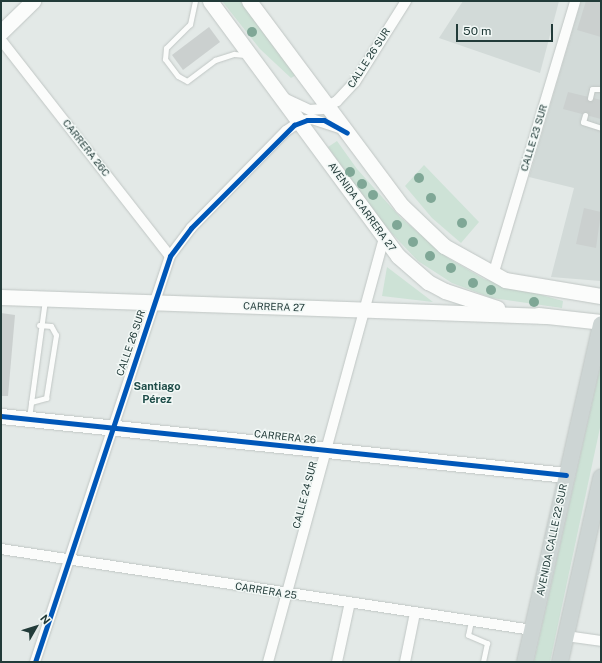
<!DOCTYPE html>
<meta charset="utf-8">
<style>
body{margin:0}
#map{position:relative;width:602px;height:663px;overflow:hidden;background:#e3e9e7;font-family:"Public Sans",sans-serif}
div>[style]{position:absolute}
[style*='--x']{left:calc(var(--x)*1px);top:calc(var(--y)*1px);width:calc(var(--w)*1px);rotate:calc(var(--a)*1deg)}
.built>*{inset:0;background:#d2dad8}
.green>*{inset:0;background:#cde2d6}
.building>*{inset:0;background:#cbd0cf}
.roads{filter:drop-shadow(0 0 1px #c0c6c4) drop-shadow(0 0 1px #c0c6c4)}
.lane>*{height:5px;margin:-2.5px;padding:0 2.5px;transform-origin:2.5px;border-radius:2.5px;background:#fbfcfb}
.street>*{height:10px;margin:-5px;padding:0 5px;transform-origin:5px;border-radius:5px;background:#fbfcfb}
.secondary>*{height:15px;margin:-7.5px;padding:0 7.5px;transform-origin:7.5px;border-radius:7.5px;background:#fbfcfb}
.primary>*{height:16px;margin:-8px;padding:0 8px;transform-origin:8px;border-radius:8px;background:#cdd5d4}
.cycleway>*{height:5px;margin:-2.5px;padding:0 2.5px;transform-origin:2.5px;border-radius:2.5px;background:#0057b8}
.trees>*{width:10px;height:10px;margin:-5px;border-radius:50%;background:#7fa796}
span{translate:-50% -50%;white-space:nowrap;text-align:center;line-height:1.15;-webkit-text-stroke:3px #f2f8f6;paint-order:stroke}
.street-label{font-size:10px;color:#223b39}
.neighbourhood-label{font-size:11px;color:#1f4d49;font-weight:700}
.frame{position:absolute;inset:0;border:2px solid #223b39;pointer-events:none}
.north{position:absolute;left:16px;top:607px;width:40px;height:40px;-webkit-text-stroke:3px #f2f8f6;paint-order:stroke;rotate:51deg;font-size:11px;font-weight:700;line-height:16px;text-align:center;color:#223b39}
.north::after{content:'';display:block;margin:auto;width:14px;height:18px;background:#223b39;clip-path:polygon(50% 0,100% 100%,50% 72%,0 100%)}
.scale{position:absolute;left:456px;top:24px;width:97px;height:18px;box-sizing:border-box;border:2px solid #223b39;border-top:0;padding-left:5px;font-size:12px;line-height:14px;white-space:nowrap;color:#223b39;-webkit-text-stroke:3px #f2f8f6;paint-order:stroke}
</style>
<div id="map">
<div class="built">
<div style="clip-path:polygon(463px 1px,559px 1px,540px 73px,439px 38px)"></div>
<div style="clip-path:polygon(581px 1px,601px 1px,601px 281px,551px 277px,574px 188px,529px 177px)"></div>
</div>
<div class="green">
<div style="clip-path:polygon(222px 1px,240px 1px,296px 75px,291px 78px,260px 49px)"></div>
<div style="clip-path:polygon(337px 141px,357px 169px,400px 217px,448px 258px,484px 279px,563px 301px,562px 308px,492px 298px,452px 283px,418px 261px,382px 223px,328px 147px)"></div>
<div style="clip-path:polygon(424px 165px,479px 222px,461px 243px,432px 218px,405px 186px)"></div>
<div style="clip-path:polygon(387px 267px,433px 302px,382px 296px)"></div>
<div style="clip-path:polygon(601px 364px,601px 423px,550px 662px,534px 662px)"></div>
</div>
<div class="building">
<div style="clip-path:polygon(586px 1px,601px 1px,601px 37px,577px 30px)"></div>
<div style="clip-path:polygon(209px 27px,220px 42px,183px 70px,172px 55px)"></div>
<div style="clip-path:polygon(568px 92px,601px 100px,601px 119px,563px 109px)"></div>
<div style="clip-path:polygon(584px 208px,601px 212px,596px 248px,576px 244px)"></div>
<div style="clip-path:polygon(1px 313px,15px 315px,8px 396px,1px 396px)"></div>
</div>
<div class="roads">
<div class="lane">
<div style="--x:195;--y:1;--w:24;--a:102"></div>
<div style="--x:190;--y:24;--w:34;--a:135"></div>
<div style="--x:166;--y:48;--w:11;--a:95"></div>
<div style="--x:165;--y:59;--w:21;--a:53"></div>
<div style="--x:178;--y:76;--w:10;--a:29"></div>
<div style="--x:187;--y:81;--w:35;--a:-37"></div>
<div style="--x:215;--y:60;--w:20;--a:-18"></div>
<div style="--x:234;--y:54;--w:11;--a:5"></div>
<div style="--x:590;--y:98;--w:9;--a:-77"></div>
<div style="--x:592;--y:89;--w:9;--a:0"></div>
<div style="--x:585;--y:115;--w:7;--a:106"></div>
<div style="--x:583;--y:122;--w:19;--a:18"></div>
<div style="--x:31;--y:402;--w:16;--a:-15"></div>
<div style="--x:46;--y:398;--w:64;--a:-81"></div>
<div style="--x:56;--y:335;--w:10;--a:-119"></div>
<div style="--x:51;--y:326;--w:12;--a:-175"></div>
<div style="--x:29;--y:418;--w:120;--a:-82.3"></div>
<div style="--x:471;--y:621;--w:14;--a:102"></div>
<div style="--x:468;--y:635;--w:21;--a:23"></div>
<div style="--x:487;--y:643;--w:19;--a:102"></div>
</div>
<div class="street">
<div style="--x:1;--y:40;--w:274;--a:52"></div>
<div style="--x:286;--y:99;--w:26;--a:25"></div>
<div style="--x:310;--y:110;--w:12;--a:-5"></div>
<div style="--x:322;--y:109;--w:17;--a:-28"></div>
<div style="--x:337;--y:101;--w:26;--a:-47"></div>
<div style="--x:355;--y:82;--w:96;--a:-57.8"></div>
<div style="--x:493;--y:275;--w:286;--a:-73.3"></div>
<div style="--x:1;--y:549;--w:537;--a:8.67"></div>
<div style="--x:566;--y:636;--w:35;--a:8"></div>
<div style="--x:35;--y:662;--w:428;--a:-71.6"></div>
<div style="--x:170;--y:256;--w:35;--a:-53"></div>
<div style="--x:191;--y:228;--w:136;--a:-45.6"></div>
<div style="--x:286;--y:131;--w:18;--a:-34"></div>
<div style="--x:301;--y:121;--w:11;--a:-10"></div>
<div style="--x:312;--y:119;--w:32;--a:18"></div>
<div style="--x:268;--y:662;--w:439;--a:-74.7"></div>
<div style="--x:337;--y:662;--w:61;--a:-77.8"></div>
<div style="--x:405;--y:662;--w:50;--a:-78.5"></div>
</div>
<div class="secondary">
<div style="--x:210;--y:1;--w:317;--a:53.6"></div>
<div style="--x:398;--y:256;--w:40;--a:41"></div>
<div style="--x:428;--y:282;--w:19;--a:28"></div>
<div style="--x:445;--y:291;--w:55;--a:18.1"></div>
<div style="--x:249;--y:1;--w:256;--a:53.3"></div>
<div style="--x:402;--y:206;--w:58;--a:43.6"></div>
<div style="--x:444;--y:246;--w:70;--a:29.1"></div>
<div style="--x:505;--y:280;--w:97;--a:9.5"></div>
<div style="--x:1;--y:32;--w:45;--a:-44.1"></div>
<div style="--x:1;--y:297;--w:546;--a:1.99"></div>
<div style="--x:538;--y:315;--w:63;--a:6.3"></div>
<div style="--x:1;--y:416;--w:568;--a:5.96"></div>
</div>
<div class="primary">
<div style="--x:525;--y:662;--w:346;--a:-77.3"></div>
<div style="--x:560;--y:662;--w:189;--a:-77.4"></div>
</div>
</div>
<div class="cycleway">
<div style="--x:1;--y:416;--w:568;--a:5.96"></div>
<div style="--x:35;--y:662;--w:428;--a:-71.6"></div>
<div style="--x:170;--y:256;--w:35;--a:-53"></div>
<div style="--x:191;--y:228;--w:146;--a:-45"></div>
<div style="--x:294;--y:125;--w:14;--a:-21"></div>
<div style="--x:307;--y:120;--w:17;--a:0"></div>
<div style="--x:324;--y:120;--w:26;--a:29"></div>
</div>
<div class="trees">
<div style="left:252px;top:32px"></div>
<div style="left:350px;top:172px"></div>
<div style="left:419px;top:178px"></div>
<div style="left:362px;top:184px"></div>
<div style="left:373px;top:195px"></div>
<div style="left:431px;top:198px"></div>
<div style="left:462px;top:223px"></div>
<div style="left:397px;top:225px"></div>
<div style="left:413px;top:242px"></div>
<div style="left:430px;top:256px"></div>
<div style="left:451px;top:268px"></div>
<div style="left:473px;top:283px"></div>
<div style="left:491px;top:290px"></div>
<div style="left:534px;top:302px"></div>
</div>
<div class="street-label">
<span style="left:369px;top:58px;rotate:-57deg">CALLE 26 SUR</span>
<span style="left:534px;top:138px;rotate:-73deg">CALLE 23 SUR</span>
<span style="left:86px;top:148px;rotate:52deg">CARRERA 26C</span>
<span style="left:362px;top:207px;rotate:54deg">AVENIDA CARRERA 27</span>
<span style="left:274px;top:307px;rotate:2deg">CARRERA 27</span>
<span style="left:131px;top:343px;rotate:-71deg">CALLE 26 SUR</span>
<span style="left:285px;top:437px;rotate:6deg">CARRERA 26</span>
<span style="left:305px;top:495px;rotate:-75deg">CALLE 24 SUR</span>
<span style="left:552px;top:540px;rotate:-78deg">AVENIDA CALLE 22 SUR</span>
<span style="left:266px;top:591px;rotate:9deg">CARRERA 25</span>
</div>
<div class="neighbourhood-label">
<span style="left:157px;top:393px">Santiago<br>Pérez</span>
</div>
<div class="frame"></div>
<div class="north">N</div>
<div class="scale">50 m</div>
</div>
